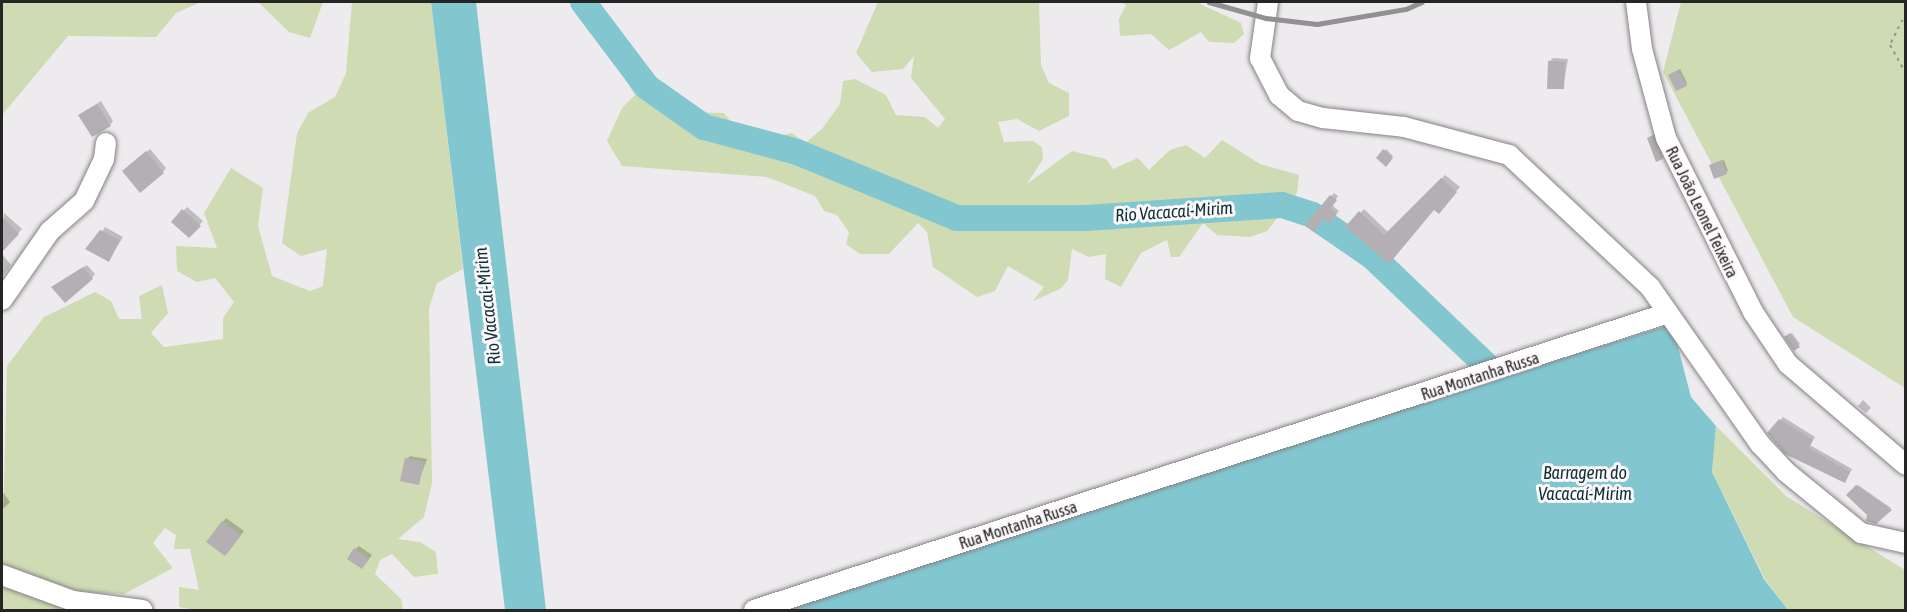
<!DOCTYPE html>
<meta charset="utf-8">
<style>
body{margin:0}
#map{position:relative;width:1907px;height:612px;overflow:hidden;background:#eeebee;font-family:"Asap Condensed",sans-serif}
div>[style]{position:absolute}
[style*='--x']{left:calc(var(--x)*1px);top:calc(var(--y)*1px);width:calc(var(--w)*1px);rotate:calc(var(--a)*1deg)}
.green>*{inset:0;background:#cedbb3}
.water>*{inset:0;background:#82c7d0}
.shadow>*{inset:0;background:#0003}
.river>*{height:26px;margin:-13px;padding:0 13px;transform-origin:13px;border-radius:13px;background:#82c7d0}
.building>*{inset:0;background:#b3afb2}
.path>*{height:2px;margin-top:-1px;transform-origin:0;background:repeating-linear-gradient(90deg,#959395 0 3px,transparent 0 7.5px)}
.roads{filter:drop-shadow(0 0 2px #858184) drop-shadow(0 0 2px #858184)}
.minor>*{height:20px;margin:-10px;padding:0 10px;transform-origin:10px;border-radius:10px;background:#fff}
.rail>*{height:4.5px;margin:-2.25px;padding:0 2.25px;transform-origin:2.25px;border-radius:2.25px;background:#929092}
span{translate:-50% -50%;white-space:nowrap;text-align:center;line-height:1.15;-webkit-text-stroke:6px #fcf8fb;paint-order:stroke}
.street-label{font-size:16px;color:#262526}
.water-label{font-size:18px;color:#0e3135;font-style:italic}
.frame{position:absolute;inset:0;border:3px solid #262526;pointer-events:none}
</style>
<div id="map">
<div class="green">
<div style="clip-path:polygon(2px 2px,201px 2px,176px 13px,156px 37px,68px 36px,2px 115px)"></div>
<div style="clip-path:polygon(258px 2px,323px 2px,310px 38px,289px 32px)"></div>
<div style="clip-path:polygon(352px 2px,431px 2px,463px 269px,437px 283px,429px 308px,432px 483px,424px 517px,398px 539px,420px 542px,436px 552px,438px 574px,414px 577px,392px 554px,380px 560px,375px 574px,401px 599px,403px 610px,196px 610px,179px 607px,179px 587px,199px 590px,190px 549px,174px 549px,176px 535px,165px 528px,153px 543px,173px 568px,124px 594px,79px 592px,2px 564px,7px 366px,44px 317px,95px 292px,111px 301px,119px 319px,142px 319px,139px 296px,162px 285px,168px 313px,151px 333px,164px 347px,223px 339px,223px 318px,234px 302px,215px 278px,197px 282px,177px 271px,176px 246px,217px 248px,204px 213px,231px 168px,263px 188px,258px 226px,272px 276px,310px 291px,323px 286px,327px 249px,301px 256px,282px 243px,297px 133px,308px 113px,335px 97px,346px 73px)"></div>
<div style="clip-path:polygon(878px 2px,1039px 2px,1041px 65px,1049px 83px,1069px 93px,1069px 116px,1039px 131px,1017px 119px,998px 122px,1004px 142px,1033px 141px,1042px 147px,1043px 159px,1027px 184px,1072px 151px,1106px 159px,1113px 169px,1138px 158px,1149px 170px,1170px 150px,1186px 145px,1205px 158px,1222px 140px,1260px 164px,1299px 175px,1297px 193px,1267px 231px,1250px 237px,1217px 235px,1203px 223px,1179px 257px,1171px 257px,1167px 240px,1141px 253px,1121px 287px,1105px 279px,1106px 254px,1089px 257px,1072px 249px,1068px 280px,1060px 289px,1033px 301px,1044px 287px,1008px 266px,995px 291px,977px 297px,933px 267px,927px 232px,918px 223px,889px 254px,860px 254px,846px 244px,849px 232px,837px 215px,824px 211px,815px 196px,767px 177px,622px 166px,607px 141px,622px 108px,635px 95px,629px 86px,642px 75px,659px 81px,688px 112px,724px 113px,735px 127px,763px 140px,792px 133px,805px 143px,822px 129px,840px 104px,843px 81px,855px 79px,886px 95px,896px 115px,925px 117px,938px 128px,945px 119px,911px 78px,914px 56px,903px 69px,872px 72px,856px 53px)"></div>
<div style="clip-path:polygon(1121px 2px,1196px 2px,1241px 23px,1244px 34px,1234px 43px,1209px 42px,1201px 32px,1169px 50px,1151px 34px,1120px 36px,1119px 19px,1126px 5px)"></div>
<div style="clip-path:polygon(1681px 2px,1905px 2px,1905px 388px,1793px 317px,1663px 72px)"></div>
<div style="clip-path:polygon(1716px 426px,1786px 496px,1905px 570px,1905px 610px,1788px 610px,1765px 579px,1712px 472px)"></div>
<div style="clip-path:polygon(2px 582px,87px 610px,2px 610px)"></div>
</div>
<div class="water">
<div style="clip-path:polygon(431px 2px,476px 2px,546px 610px,505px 610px)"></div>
<div style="clip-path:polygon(1672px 324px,1691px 397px,1716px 426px,1712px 472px,1764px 579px,1788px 610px,762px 610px)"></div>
</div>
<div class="shadow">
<div style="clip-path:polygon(1553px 58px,1568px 59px,1563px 88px,1549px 62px)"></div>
<div style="clip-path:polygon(1680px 69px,1687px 83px,1686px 85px,1671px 74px)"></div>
<div style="clip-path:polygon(101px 101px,113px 121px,110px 125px,84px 112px)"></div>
<div style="clip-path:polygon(1657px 133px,1666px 154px,1662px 158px,1649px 138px)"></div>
<div style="clip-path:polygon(150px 149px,166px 168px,163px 172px,127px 168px)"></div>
<div style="clip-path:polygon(1386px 149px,1393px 156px,1386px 165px,1378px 158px)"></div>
<div style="clip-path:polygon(1724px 160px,1728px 171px,1715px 177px,1712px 164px)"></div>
<div style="clip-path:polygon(1445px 175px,1460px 187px,1442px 208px,1434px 208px,1392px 258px,1347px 227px,1364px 209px,1389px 233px)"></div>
<div style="clip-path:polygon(1334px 193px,1338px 196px,1332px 205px,1339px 211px,1328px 222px,1323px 218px,1307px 225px)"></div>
<div style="clip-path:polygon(187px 207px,203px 221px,189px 236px,173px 222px)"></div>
<div style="clip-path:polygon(4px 213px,22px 229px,8px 244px,2px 238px)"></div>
<div style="clip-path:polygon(105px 227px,123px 237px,109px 260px,91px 250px)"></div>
<div style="clip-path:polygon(2px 254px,11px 265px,2px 277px)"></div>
<div style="clip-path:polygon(87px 265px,95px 274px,92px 278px,53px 287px)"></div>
<div style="clip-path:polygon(1792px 333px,1800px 344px,1794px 349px,1786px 337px)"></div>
<div style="clip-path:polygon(1863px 400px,1871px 408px,1866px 413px,1858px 406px)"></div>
<div style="clip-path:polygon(1783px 417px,1815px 437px,1810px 445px,1852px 469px,1847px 478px,1769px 433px)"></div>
<div style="clip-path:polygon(410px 456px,427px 459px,418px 483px,407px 459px)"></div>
<div style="clip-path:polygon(1858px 485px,1891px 508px,1875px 522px,1848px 495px)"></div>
<div style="clip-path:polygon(2px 491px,10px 502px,2px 510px)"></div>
<div style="clip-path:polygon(226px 518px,244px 531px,229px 551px,208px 541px)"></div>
<div style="clip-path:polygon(359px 546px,372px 555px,365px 564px,355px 549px)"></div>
</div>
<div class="river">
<div style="--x:583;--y:2;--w:106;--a:53"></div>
<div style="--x:647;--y:87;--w:70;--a:35.1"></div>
<div style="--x:704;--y:127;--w:96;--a:15"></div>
<div style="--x:797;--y:152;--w:173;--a:22.4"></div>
<div style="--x:957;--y:218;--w:129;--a:0"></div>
<div style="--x:1086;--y:218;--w:196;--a:-3.8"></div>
<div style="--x:1282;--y:205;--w:32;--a:18"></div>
<div style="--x:1312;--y:215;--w:74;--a:34.5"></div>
<div style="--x:1373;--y:257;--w:188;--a:43.7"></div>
</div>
<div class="building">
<div style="clip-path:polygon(1548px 61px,1565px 62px,1564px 89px,1547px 89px)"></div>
<div style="clip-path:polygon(1678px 70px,1687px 86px,1676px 91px,1668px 75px)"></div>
<div style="clip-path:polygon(97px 104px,111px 126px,92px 137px,78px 115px)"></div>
<div style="clip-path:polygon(1653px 135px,1663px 159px,1656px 162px,1647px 138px)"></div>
<div style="clip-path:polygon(1383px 149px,1393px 158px,1386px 167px,1376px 158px)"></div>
<div style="clip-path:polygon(146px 151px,164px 173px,140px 193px,122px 171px)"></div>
<div style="clip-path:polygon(1722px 160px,1727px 174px,1714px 179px,1709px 165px)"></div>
<div style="clip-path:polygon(1441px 178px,1457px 192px,1439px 214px,1434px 210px,1389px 264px,1345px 227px,1359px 211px,1384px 235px)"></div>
<div style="clip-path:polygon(1330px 195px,1337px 200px,1331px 208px,1337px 214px,1329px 224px,1323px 219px,1314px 232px,1305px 225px)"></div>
<div style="clip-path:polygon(182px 209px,201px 226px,189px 238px,171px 222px)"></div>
<div style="clip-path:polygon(2px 217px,19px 234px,2px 252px)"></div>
<div style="clip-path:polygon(100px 230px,120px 240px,109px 262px,85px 249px)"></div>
<div style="clip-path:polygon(83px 267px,93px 279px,65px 303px,51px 287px)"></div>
<div style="clip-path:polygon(1790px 333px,1800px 347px,1794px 351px,1784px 337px)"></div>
<div style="clip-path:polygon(1779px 419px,1813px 440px,1809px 448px,1850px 472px,1845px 483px,1785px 454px,1767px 433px)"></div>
<div style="clip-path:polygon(405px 458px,424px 462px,419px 485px,400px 481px)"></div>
<div style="clip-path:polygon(1856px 485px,1892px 510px,1876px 524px,1866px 521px,1867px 515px,1846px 495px)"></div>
<div style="clip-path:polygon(222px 521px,241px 535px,225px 556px,206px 542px)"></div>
<div style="clip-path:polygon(354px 548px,369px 559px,362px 569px,347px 559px)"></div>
</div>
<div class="path">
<div style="--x:1906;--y:13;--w:36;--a:117"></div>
<div style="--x:1890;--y:45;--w:33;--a:61"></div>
</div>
<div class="roads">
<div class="minor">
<div style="--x:1268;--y:2;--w:57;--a:98.1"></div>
<div style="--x:1260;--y:58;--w:42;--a:62.8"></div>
<div style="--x:1279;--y:95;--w:25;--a:40"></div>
<div style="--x:1298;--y:111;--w:26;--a:16"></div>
<div style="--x:1323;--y:118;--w:81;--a:6.3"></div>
<div style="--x:1404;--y:127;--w:109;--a:14.9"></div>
<div style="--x:1509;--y:155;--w:193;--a:43.1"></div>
<div style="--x:1650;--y:287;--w:192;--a:55"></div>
<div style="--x:1760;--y:444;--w:38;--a:47"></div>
<div style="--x:1786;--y:472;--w:97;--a:39.1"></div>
<div style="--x:1861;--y:533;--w:46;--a:12.5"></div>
<div style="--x:1636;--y:2;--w:47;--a:82.7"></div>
<div style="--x:1642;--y:49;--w:92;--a:74.9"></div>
<div style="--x:1666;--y:138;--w:195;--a:63.4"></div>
<div style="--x:1753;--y:312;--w:63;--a:56.1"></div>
<div style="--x:1788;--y:364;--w:155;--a:40.6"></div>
<div style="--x:2;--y:300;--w:84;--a:-55.2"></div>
<div style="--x:50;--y:231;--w:45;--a:-41.4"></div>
<div style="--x:84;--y:201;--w:47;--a:-64.5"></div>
<div style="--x:104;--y:159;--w:16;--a:-83"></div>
<div style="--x:2;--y:575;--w:76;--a:20.1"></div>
<div style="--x:73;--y:601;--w:70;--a:7.4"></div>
<div style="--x:754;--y:610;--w:961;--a:-18"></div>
</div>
</div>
<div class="rail">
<div style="--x:1209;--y:2;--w:59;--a:15.7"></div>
<div style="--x:1266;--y:18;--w:51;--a:6.7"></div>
<div style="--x:1317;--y:24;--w:90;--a:-9.6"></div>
<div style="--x:1406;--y:9;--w:17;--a:-24"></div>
</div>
<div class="street-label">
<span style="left:1702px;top:212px;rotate:64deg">Rua João Leonel Teixeira</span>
<span style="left:1480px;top:376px;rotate:-18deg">Rua Montanha Russa</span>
<span style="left:1018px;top:525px;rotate:-18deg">Rua Montanha Russa</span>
</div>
<div class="water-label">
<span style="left:1174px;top:212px;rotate:-4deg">Rio Vacacaí-Mirim</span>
<span style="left:488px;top:306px;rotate:-97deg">Rio Vacacaí-Mirim</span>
<span style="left:1585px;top:484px">Barragem do<br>Vacacaí-Mirim</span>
</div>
<div class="frame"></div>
</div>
